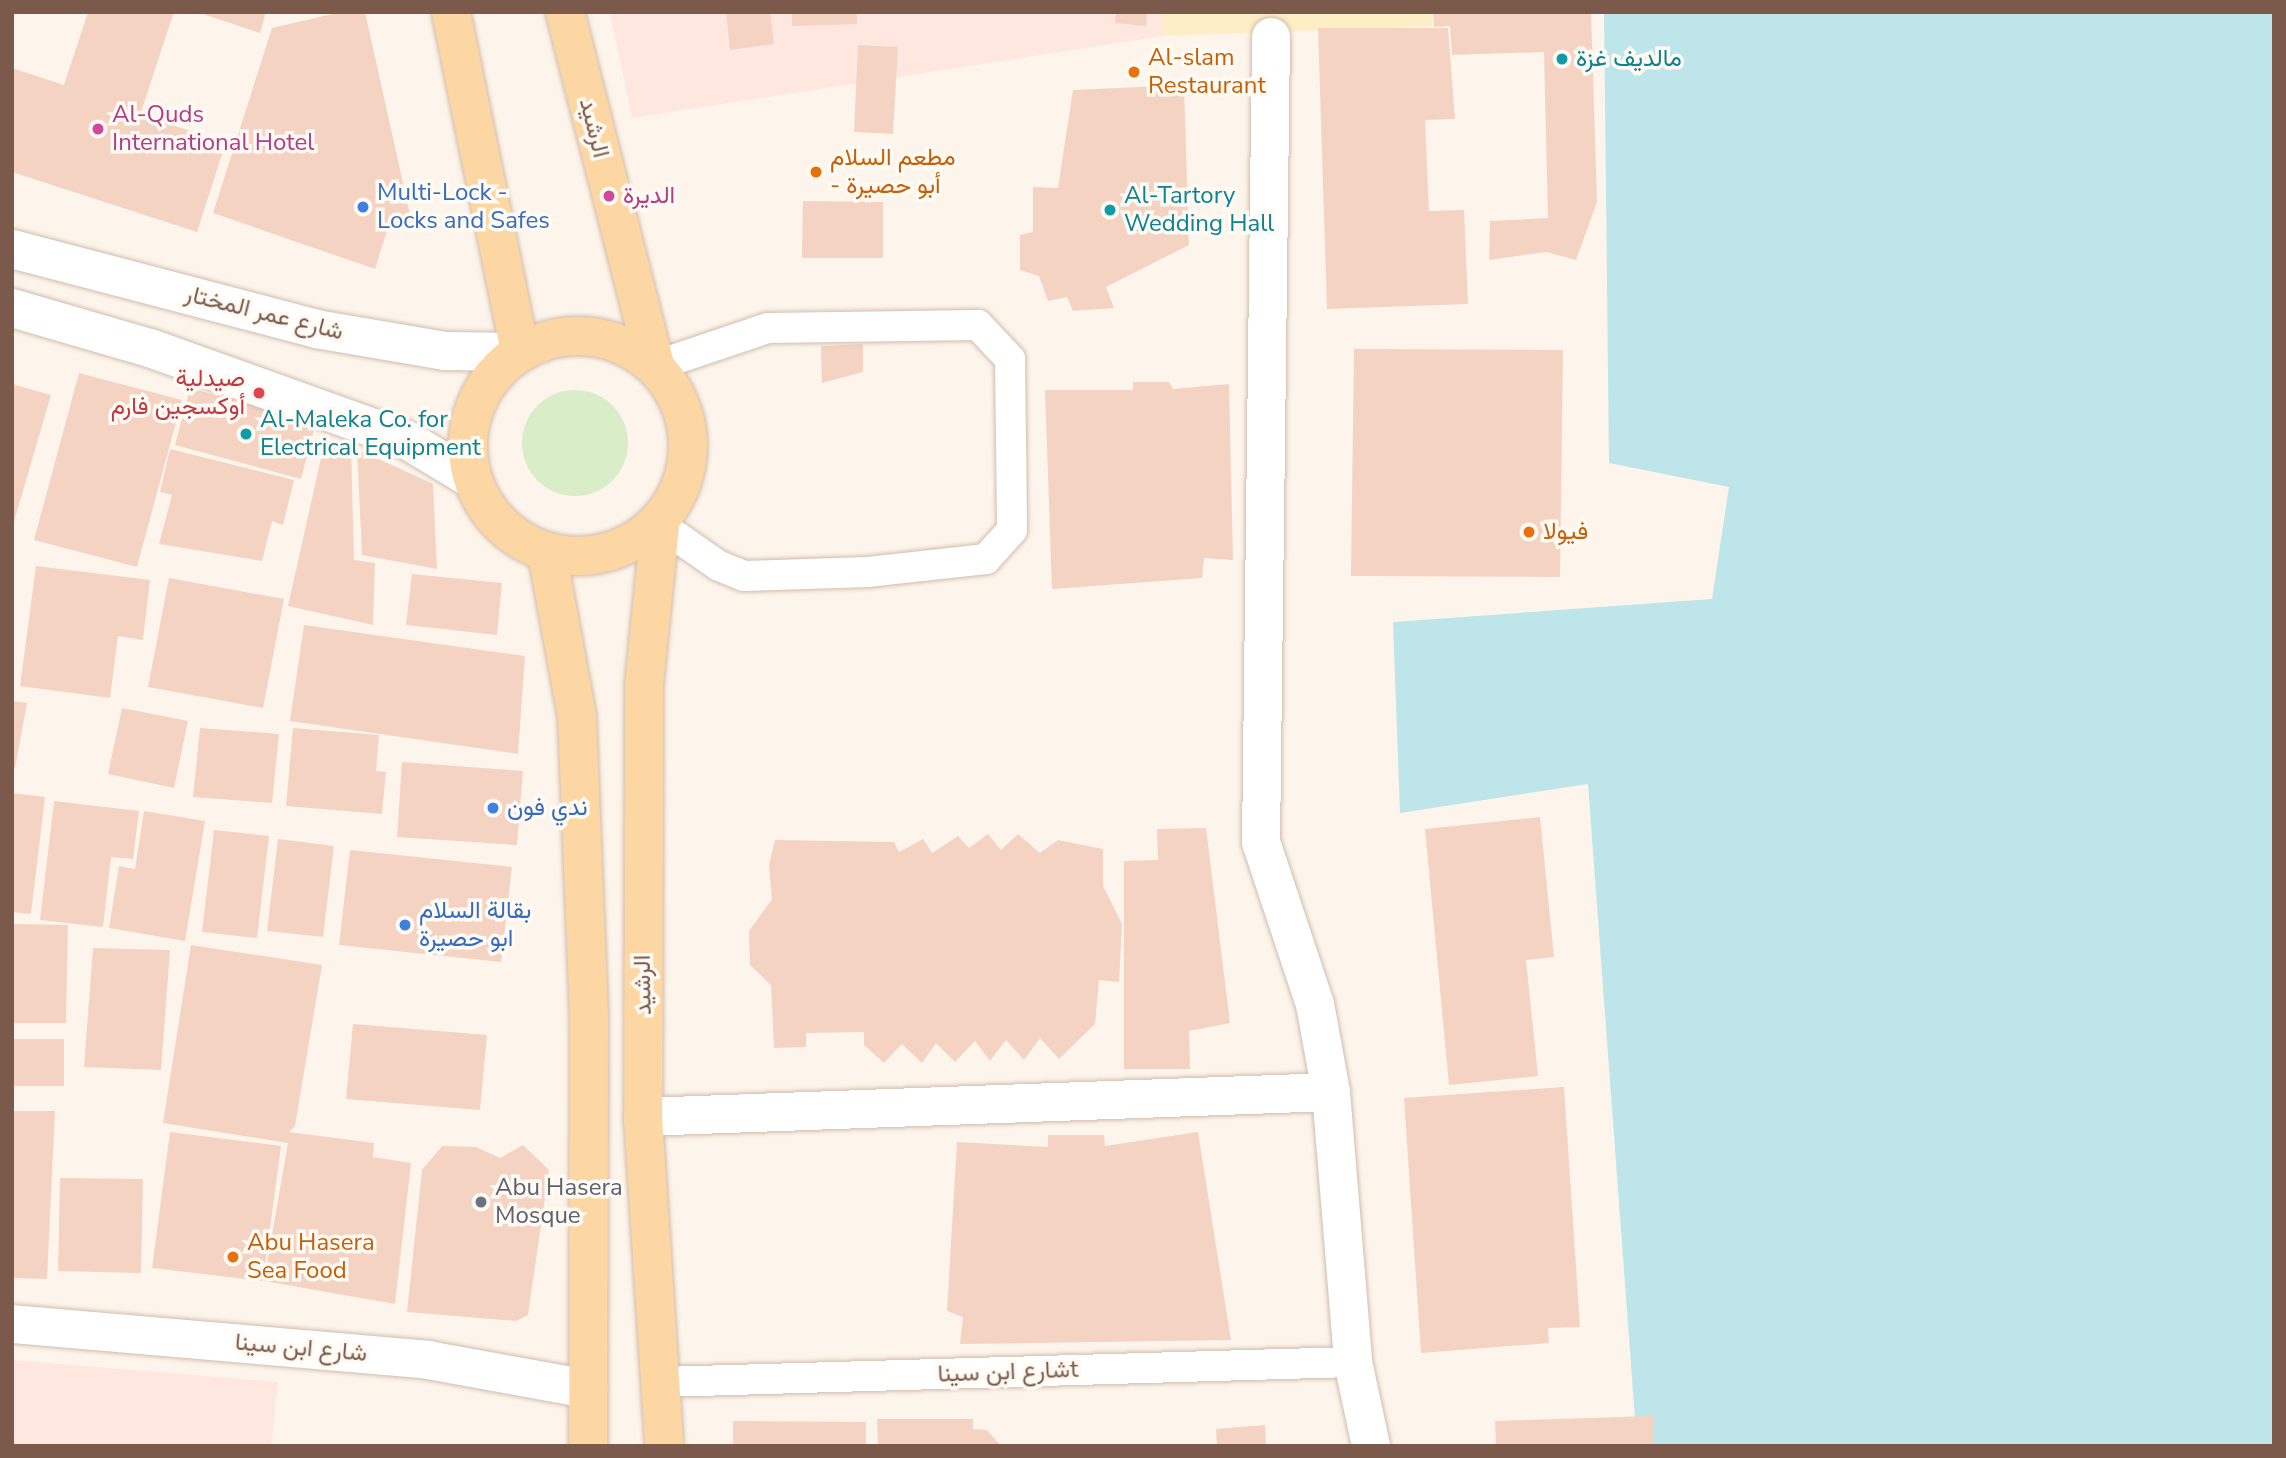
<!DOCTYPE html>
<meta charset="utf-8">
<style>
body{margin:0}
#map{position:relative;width:2286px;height:1458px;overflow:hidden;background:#fdf5eb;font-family:"Nunito Sans",Vazirmatn,sans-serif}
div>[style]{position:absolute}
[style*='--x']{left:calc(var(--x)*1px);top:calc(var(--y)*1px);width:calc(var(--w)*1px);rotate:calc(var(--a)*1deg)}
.commercial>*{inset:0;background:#fee7df}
.green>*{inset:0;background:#d9edc8}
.round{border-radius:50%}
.sand>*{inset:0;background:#fdeec6}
.water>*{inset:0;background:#bee5e9}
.building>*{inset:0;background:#f4d3c2}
.roads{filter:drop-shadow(0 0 2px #d2bcaf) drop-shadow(0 0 2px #d2bcaf)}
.lane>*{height:30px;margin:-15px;padding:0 15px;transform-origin:15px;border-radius:15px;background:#fff}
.street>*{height:38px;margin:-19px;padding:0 19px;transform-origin:19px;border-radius:19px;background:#fff}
.secondary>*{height:38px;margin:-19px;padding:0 19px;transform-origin:19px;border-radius:19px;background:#fff}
.primary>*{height:38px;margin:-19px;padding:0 19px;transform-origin:19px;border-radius:19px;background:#fdd7a3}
.primary>.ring{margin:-19px;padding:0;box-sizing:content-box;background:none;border:38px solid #fdd7a3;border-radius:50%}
.dots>*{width:19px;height:19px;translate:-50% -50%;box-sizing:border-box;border:4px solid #fffaf3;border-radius:50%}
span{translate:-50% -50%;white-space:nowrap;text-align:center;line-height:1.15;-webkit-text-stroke:7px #fffaf3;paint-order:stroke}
.food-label{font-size:24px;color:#c56008}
.left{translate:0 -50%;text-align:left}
.culture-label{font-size:24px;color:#0d838f}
.hotel-label{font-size:24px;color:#b23c85}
.street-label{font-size:24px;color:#7b5a4c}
.shop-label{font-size:24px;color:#366cbe}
.health-label{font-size:24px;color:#be3a42}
.right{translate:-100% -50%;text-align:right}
.worship-label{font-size:24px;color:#5b616d}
.frame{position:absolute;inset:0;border:14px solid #7b5a4c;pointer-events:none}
</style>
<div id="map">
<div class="commercial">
<div style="clip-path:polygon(610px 12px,1163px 12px,1163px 36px,632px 118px)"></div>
<div style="clip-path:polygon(12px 1360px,278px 1382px,271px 1446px,12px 1446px)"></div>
</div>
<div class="green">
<div class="round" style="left:522px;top:390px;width:106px;height:106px"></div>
</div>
<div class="sand">
<div style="clip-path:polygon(1163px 12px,1433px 12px,1432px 26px,1163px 36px)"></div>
</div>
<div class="water">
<div style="clip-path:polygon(1604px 12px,2274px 12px,2274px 1446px,1637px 1446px,1588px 784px,1400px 813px,1393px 622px,1712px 599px,1729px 487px,1609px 463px)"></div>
</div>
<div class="building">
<div style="clip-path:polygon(88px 12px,174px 12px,140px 115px,226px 142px,197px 232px,12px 172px,12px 68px,64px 85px)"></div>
<div style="clip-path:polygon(197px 12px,266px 12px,260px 33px)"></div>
<div style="clip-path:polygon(341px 12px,365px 12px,413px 228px,389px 224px,375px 269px,213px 213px,272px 28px)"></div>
<div style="clip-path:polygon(726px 12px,770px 12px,774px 44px,730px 50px)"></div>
<div style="clip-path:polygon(792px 12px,857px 12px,857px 24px,792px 26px)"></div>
<div style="clip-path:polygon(1116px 12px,1147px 12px,1146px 26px,1115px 23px)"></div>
<div style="clip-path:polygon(1433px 12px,1591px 12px,1597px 202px,1576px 260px,1546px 252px,1489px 260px,1490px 221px,1548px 218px,1544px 52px,1452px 55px,1450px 26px,1434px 27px)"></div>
<div style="clip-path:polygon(1318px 28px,1448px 28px,1455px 119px,1425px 120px,1429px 211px,1464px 210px,1468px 304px,1327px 309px)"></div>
<div style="clip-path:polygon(858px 45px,898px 47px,893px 134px,854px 132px)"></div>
<div style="clip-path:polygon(1184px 85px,1189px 245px,1106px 287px,1114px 308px,1073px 311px,1067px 297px,1048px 301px,1039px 276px,1020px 270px,1020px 235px,1033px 232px,1033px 187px,1058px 188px,1073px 90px)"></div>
<div style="clip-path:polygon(803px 201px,883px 202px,883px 258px,802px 258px)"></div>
<div style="clip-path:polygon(863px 344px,863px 372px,822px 383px,821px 346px)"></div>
<div style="clip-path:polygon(1354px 349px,1563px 350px,1560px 577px,1351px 576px)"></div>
<div style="clip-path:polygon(79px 373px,182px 400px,137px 567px,34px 540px)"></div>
<div style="clip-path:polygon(1133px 382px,1169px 382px,1173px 389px,1229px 384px,1233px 560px,1204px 558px,1202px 578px,1052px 589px,1045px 390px,1133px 390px)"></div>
<div style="clip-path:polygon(12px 384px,51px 395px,13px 525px,12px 525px)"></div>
<div style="clip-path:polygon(190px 388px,316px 423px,301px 479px,175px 445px)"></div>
<div style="clip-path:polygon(325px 440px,351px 447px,354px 560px,375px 563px,373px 625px,288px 606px)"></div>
<div style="clip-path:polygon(170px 449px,294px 480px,283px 525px,272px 521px,262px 561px,159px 544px,172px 495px,160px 492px)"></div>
<div style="clip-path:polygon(357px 449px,433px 484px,437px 569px,362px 555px)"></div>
<div style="clip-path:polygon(36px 566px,150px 580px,143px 640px,118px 636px,110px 698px,20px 686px)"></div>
<div style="clip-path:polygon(412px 574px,502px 583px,497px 635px,406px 625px)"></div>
<div style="clip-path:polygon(169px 578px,284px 599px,263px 708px,148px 687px)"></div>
<div style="clip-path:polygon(304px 625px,525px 656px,518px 754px,290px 721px)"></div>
<div style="clip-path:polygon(12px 701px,27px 703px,15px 768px,12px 767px)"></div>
<div style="clip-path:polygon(122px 708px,188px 721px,174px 788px,108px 774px)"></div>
<div style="clip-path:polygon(200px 728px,279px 734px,272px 803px,193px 797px)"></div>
<div style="clip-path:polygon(293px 728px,379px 735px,376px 771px,386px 772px,382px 814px,286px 806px)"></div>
<div style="clip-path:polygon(402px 762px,523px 771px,517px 845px,397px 837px)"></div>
<div style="clip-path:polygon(12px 793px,45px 797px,31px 914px,12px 912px)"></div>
<div style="clip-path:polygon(54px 801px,139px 811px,133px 859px,111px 857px,103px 927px,40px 920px)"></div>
<div style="clip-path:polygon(144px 811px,205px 821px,185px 941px,109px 928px,119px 866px,135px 869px)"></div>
<div style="clip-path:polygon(1540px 817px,1554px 957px,1526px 960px,1538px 1076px,1449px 1085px,1425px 829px)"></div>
<div style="clip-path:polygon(1206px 828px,1230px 1023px,1189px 1031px,1190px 1069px,1124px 1069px,1124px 861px,1158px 860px,1157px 829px)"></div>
<div style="clip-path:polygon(214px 830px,269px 836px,257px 938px,202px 932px)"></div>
<div style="clip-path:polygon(988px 834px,1001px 850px,1018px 834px,1040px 853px,1058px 840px,1103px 849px,1103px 886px,1122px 924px,1119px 982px,1099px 980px,1095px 1024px,1059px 1059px,1040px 1038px,1024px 1060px,1006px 1040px,990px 1061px,975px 1041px,955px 1062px,936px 1043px,922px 1063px,902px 1044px,884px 1063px,864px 1045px,864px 1032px,806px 1033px,806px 1047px,774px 1048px,771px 985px,750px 965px,749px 931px,772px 899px,769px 865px,775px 840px,894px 842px,899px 852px,923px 839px,932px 853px,958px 836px,969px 848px)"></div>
<div style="clip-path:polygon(278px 839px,334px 846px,323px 937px,267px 931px)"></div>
<div style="clip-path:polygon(350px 850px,512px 867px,501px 962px,339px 945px)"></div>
<div style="clip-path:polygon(14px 924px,68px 925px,66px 1023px,12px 1023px)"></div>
<div style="clip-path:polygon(191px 945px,322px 965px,295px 1126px,289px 1132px,374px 1143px,373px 1157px,411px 1163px,395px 1304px,264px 1281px,288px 1143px,163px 1123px)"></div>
<div style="clip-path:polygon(93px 948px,170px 950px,161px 1070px,84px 1067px)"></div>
<div style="clip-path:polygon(353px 1024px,487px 1035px,480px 1110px,346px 1099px)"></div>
<div style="clip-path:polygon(12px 1039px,64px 1039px,64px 1086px,12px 1086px)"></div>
<div style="clip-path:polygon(1564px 1087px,1580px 1327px,1548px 1328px,1549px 1343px,1421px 1353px,1404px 1098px)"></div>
<div style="clip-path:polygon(12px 1111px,55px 1111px,47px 1279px,12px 1278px)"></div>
<div style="clip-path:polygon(170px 1132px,281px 1146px,263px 1281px,152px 1268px)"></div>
<div style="clip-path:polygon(1198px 1132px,1231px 1340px,960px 1344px,963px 1317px,947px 1311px,957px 1142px,1048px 1147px,1048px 1135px,1104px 1135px,1105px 1146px)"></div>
<div style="clip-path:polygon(523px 1145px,549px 1170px,528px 1315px,516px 1321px,407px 1312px,422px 1170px,442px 1146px,476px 1147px,500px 1158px)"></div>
<div style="clip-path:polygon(60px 1178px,143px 1179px,141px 1273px,58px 1271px)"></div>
<div style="clip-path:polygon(1653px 1416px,1654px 1446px,1496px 1446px,1495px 1421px)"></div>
<div style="clip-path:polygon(877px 1419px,973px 1419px,973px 1429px,987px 1430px,1001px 1446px,878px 1446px)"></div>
<div style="clip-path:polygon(733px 1421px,866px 1422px,866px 1446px,733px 1446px)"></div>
<div style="clip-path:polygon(1265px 1425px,1266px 1446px,1217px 1446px,1216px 1429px)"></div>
</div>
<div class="roads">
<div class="lane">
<div style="--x:655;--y:366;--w:119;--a:-18.6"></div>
<div style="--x:768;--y:328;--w:210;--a:-0.8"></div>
<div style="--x:978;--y:325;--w:47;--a:46.7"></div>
<div style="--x:1010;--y:359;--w:171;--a:89.3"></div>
<div style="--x:1012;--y:530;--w:39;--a:132"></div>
<div style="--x:986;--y:559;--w:118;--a:173.7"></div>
<div style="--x:869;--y:572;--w:125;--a:178.2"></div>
<div style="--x:744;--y:576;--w:27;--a:-158"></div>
<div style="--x:719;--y:566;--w:72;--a:-145.2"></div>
<div style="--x:662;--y:1382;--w:691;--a:-1.66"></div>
</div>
<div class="street">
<div style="--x:1271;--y:37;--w:805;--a:90.71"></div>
<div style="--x:1261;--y:842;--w:171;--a:71.6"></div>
<div style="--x:1315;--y:1004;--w:89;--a:79.7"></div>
<div style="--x:1331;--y:1092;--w:271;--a:85.3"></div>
<div style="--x:1353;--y:1362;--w:86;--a:77.9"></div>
<div style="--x:643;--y:1117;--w:688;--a:-2.08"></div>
<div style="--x:12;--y:1324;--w:418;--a:4.9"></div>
<div style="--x:428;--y:1360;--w:163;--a:10.3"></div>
</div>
<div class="secondary">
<div style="--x:12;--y:249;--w:314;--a:14.7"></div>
<div style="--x:316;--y:329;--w:131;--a:9.7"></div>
<div style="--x:445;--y:351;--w:75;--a:0.8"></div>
<div style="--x:12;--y:308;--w:144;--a:16.2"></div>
<div style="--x:150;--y:348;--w:273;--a:19.7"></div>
<div style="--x:407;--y:440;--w:76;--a:31"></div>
</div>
<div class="primary">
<div style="--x:451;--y:12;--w:347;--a:78.5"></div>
<div style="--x:565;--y:12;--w:365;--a:75.7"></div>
<div class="ring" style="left:468px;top:336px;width:182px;height:182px"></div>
<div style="--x:660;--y:525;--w:162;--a:95.7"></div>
<div style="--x:644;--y:686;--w:431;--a:90.1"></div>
<div style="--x:643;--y:1117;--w:330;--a:86.3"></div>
<div style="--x:547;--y:553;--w:167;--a:79.6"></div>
<div style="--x:577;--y:717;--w:300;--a:87.7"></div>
<div style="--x:589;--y:1017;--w:429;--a:90.1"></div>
</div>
</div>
<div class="dots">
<div style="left:1562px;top:59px;background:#0f9aa8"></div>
<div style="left:1134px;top:72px;background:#e8710a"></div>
<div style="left:98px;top:129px;background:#d1479c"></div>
<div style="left:816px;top:172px;background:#e8710a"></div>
<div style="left:609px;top:196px;background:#d1479c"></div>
<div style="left:363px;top:207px;background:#3f7fe0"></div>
<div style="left:1110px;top:210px;background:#0f9aa8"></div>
<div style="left:259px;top:393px;background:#e0444e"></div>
<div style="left:246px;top:434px;background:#0f9aa8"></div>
<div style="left:1529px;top:532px;background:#e8710a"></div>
<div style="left:493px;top:808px;background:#3f7fe0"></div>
<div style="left:405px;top:925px;background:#3f7fe0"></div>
<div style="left:481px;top:1202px;background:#6b7280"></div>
<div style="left:233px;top:1257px;background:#e8710a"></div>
</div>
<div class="food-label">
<span class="left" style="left:1148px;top:72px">Al-slam<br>Restaurant</span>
<span class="left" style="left:830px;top:172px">مطعم السلام<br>- أبو حصيرة</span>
<span class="left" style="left:1543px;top:532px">فيولا</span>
<span class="left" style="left:247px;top:1257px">Abu Hasera<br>Sea Food</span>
</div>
<div class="culture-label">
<span class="left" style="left:1576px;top:59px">مالديف غزة</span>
<span class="left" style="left:1124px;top:210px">Al-Tartory<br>Wedding Hall</span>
<span class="left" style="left:260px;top:434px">Al-Maleka Co. for<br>Electrical Equipment</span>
</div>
<div class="hotel-label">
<span class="left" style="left:112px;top:129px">Al-Quds<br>International Hotel</span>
<span class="left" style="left:623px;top:196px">الديرة</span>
</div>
<div class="street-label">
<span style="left:594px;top:128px;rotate:76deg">الرشيد</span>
<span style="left:264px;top:313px;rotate:14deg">شارع عمر المختار</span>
<span style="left:643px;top:985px;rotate:-91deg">الرشيد</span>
<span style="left:301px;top:1348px;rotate:5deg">شارع ابن سينا</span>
<span style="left:1008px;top:1372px;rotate:-2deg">شارع ابن سيناt</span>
</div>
<div class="shop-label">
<span class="left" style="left:377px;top:207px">Multi-Lock -<br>Locks and Safes</span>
<span class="left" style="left:507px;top:808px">ندي فون</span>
<span class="left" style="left:419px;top:925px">بقالة السلام<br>ابو حصيرة</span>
</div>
<div class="health-label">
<span class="right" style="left:245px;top:393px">صيدلية<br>أوكسجين فارم</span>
</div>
<div class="worship-label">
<span class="left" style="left:495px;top:1202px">Abu Hasera<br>Mosque</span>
</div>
<div class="frame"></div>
</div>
